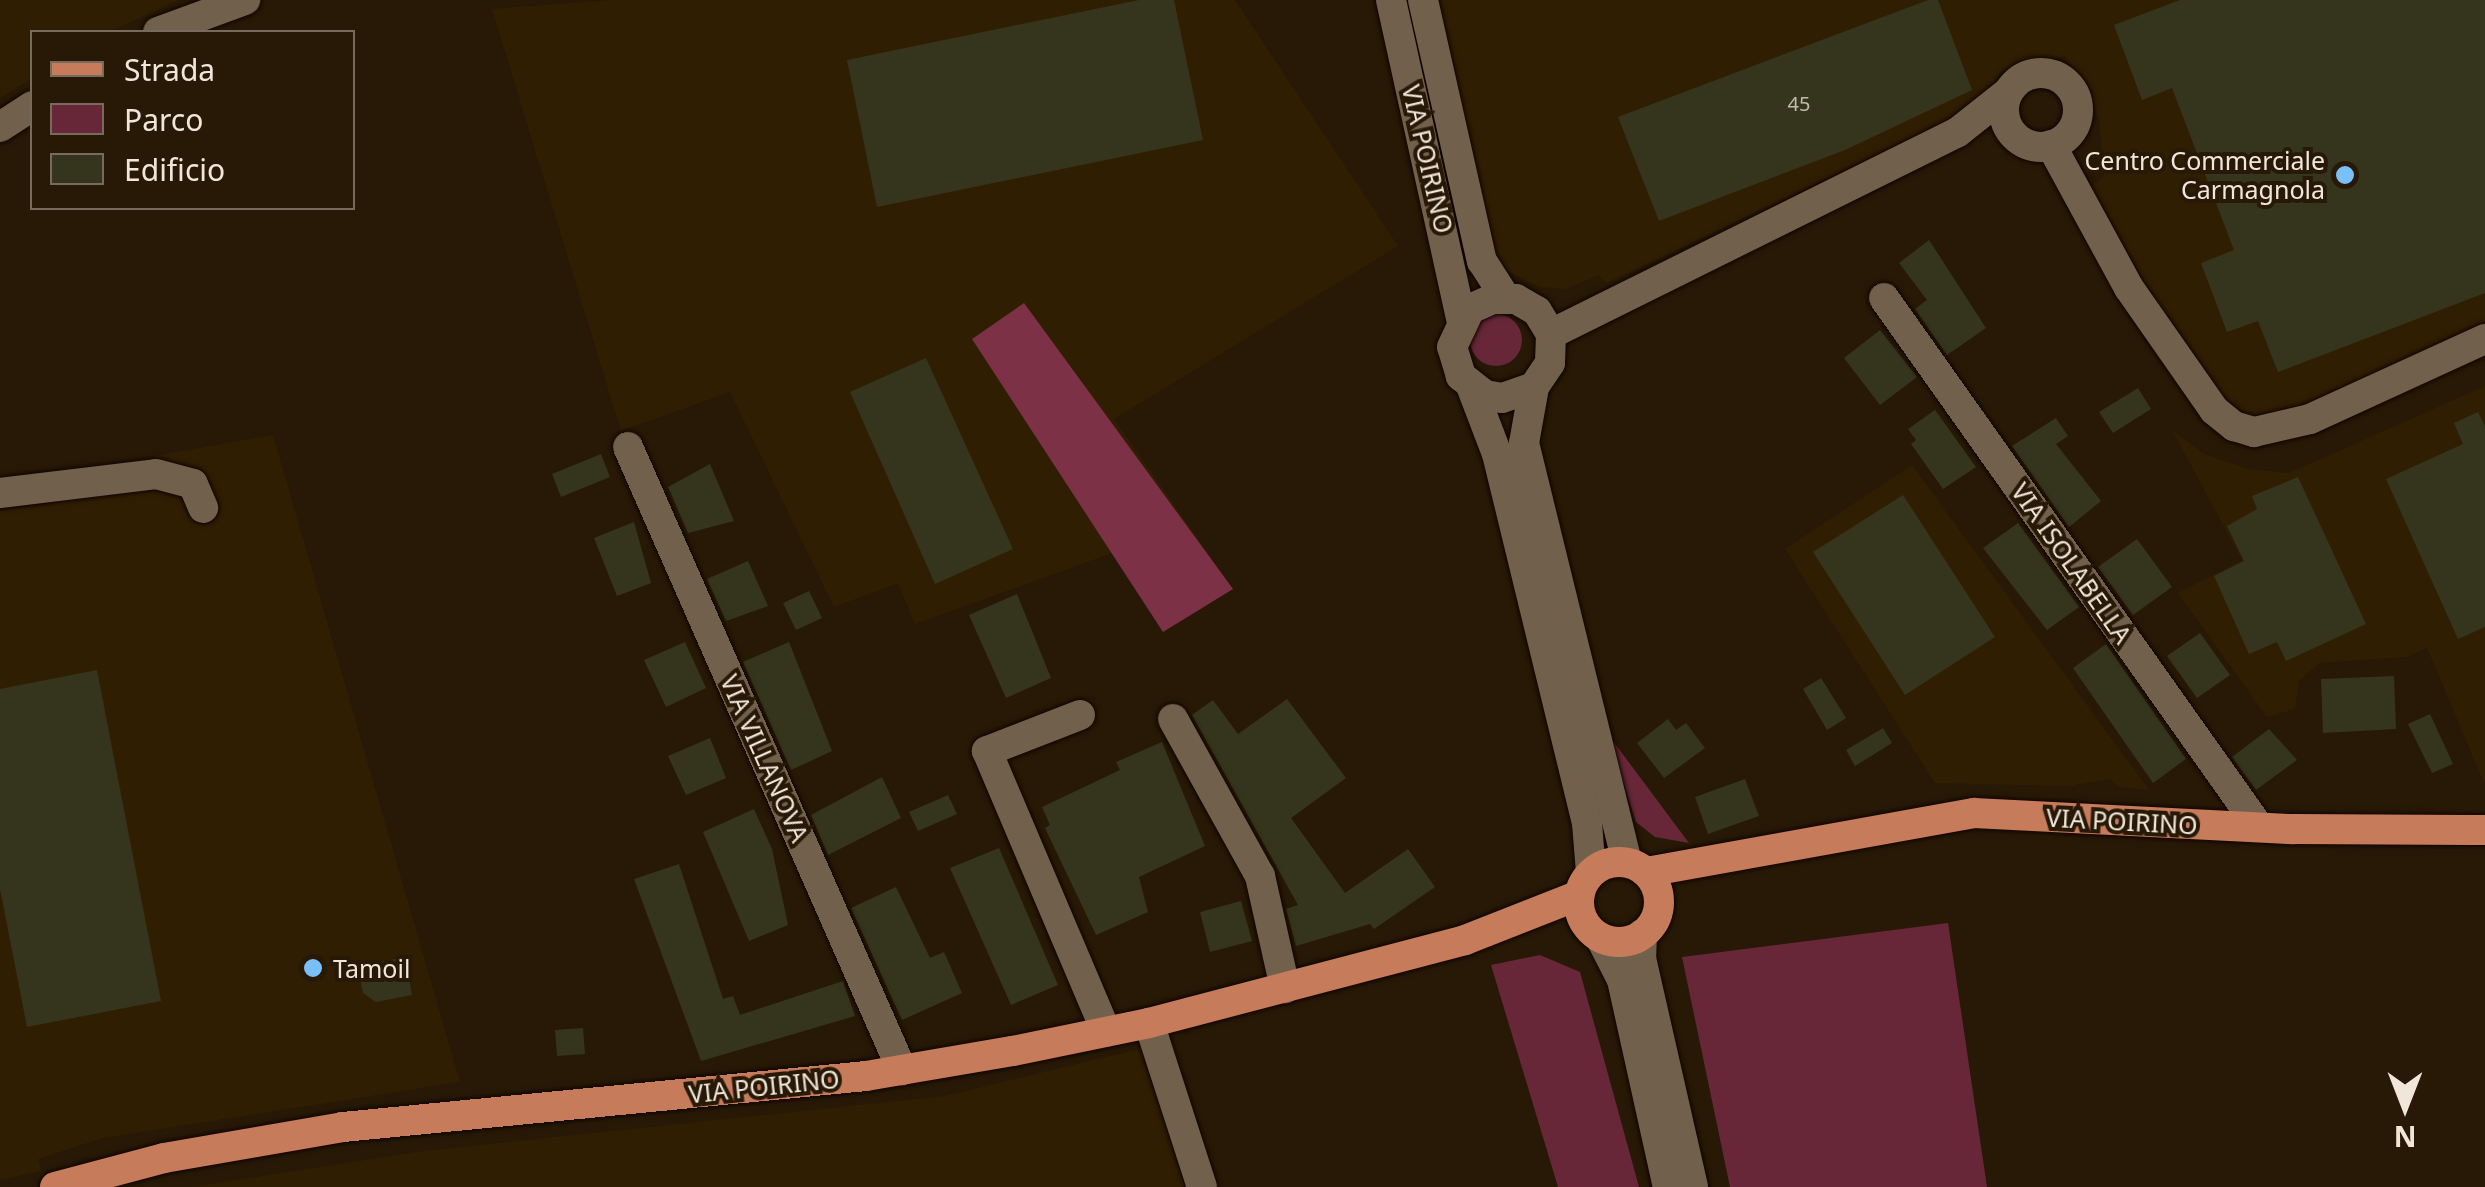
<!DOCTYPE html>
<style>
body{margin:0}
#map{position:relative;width:2485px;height:1187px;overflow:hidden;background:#271906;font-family:"Noto Sans",sans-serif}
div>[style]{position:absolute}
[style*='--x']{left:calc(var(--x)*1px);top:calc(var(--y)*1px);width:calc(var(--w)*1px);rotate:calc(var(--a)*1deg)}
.built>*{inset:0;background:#301e03}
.green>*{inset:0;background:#672739}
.round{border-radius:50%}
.forest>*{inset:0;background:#7d3146}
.building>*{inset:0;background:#35351d}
.roads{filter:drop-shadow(0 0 2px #100400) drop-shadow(0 0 2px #100400)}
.minor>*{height:30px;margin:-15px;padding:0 15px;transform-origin:15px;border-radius:15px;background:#71604b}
.minor>.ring{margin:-15px;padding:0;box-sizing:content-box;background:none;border:30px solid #71604b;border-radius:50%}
.major>*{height:30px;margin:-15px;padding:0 15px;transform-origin:15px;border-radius:15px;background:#c67b5b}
.major>.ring{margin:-15px;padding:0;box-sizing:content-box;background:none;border:30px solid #c67b5b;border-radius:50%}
.dots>*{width:28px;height:28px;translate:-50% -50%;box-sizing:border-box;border:5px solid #271906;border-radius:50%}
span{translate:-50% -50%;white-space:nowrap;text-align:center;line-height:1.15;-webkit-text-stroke:8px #271906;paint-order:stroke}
.number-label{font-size:20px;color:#c1baab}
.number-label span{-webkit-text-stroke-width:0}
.street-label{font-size:25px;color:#f0e6da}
.poi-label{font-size:25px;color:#f0e6da}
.right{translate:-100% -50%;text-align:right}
.left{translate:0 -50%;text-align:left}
.legend{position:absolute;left:30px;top:30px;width:325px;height:180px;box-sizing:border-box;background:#271906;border:2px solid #776b5b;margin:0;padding:12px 18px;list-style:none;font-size:30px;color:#f0e6da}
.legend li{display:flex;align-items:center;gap:20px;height:50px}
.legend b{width:50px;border:2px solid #776b5b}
.north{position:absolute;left:2355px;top:1057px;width:100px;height:100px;-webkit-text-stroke:8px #271906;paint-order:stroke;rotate:180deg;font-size:28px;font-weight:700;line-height:40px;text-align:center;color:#f0e6da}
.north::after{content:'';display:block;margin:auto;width:35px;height:45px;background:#f0e6da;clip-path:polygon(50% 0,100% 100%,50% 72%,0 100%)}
</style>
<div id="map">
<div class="built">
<div style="clip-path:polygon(0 0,179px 0,109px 32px,32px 32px,32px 78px,0 98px)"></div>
<div style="clip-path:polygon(609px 0,1235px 0,1398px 246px,1114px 419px,1233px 589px,1163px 632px,1115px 552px,915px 624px,898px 583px,834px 607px,730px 392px,621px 431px,492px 9px)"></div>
<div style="clip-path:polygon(1431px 0,2485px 0,2485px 325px,2310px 402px,2252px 417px,2212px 392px,2114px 248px,2088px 190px,2104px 176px,2099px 118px,2065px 56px,2001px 71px,1975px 108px,1607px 283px,1599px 275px,1566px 289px,1539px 287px,1508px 271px,1490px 253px)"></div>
<div style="clip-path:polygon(2485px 386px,2485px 785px,2427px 648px,2407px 657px,2319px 663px,2299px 681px,2295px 709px,2267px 717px,2178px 593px,2242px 560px,2172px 430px,2206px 455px,2248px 469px,2289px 473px)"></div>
<div style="clip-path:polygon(273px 435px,460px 1082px,103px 1138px,38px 1159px,41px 1171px,0 1180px,0 511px,162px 486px,154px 456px)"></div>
<div style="clip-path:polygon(1912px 465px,2149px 790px,2119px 787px,2111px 779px,2068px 786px,1935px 783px,1785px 549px)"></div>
<div style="clip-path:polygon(1152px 1046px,1197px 1187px,192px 1187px,423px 1151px,945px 1096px)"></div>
</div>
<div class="green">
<div class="round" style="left:1470px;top:314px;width:52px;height:52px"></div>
<div style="clip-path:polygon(1607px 733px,1689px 843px,1655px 837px,1636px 822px)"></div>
<div style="clip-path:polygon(1948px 923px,1987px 1187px,1730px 1187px,1682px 957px)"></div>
<div style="clip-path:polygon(1540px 955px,1580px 972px,1639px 1187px,1558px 1187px,1491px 965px)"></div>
</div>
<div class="forest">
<div style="clip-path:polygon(1024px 303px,1233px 589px,1163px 632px,972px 339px)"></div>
</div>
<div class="building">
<div style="clip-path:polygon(1139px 0,1174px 0,1203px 140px,877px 207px,847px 60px)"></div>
<div style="clip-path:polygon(1928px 0,1938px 0,1972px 90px,1845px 150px,1659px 221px,1618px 117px)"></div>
<div style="clip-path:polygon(2180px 0,2485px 0,2485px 293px,2278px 372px,2258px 321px,2227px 332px,2201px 263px,2234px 250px,2172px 88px,2142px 100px,2114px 25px)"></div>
<div style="clip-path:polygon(1929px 240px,1986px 328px,1947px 355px,1915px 309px,1927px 300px,1899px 263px)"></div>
<div style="clip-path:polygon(1880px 330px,1917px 377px,1880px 405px,1844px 358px)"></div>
<div style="clip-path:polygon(926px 358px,1013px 549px,935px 584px,850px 392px)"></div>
<div style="clip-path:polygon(2138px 388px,2151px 409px,2113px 433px,2099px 412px)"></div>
<div style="clip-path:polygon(1935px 410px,1976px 467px,1943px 489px,1911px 444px,1916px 440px,1908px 429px)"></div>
<div style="clip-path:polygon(2478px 412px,2485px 426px,2485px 627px,2458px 639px,2386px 479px,2463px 444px,2454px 423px)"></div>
<div style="clip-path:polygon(2056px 418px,2068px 436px,2056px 444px,2101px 501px,2069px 527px,2012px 446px)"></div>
<div style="clip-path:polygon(601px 454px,610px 477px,561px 497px,552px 474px)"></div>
<div style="clip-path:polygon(710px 464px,734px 521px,688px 533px,668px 487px)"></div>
<div style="clip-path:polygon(2298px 477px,2366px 624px,2286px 661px,2277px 642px,2249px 654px,2214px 576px,2244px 561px,2227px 526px,2257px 509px,2252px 496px)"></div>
<div style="clip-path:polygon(1903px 495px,1995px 637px,1905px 695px,1813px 552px)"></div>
<div style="clip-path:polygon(634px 522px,651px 583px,617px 596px,594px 538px)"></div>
<div style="clip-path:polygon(2018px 523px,2079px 607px,2047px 630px,1983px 548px)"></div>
<div style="clip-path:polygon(2137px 539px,2172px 587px,2133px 615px,2098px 567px)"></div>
<div style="clip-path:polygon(748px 561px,768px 606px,726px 621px,707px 579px)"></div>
<div style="clip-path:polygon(809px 591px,822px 618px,796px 630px,783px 603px)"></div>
<div style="clip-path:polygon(1017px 594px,1051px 678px,1006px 698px,969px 615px)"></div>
<div style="clip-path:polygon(2200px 633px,2230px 675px,2197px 698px,2167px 656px)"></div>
<div style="clip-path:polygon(685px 642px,706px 688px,666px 707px,644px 660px)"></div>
<div style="clip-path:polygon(789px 642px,832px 751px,791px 770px,743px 662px)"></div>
<div style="clip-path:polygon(2106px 644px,2186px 759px,2153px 783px,2073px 668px)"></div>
<div style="clip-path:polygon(97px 670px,161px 1001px,27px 1027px,0 889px,0 689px)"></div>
<div style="clip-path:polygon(2394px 676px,2396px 729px,2323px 733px,2321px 679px)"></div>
<div style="clip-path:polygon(1821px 678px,1846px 718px,1827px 730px,1803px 689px)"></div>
<div style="clip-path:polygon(1287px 699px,1346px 778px,1291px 818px,1345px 893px,1408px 849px,1435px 887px,1374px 929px,1370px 924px,1296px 946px,1286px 909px,1298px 905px,1192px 715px,1213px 700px,1238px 734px)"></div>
<div style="clip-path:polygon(2430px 714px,2453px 764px,2432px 773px,2408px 724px)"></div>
<div style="clip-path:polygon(1668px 719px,1676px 730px,1686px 723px,1705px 748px,1664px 778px,1637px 743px)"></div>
<div style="clip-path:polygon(1883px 728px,1892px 743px,1855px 766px,1846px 750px)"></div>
<div style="clip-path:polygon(2269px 729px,2297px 760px,2256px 790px,2232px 757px)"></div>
<div style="clip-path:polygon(710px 738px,726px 778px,686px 795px,668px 756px)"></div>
<div style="clip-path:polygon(1162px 742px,1205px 846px,1139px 877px,1148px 912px,1096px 935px,1045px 828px,1050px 825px,1042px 807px,1120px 770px,1116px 762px)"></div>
<div style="clip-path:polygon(882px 777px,901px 818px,828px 855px,811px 815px)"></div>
<div style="clip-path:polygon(1745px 779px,1759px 816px,1708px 834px,1695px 797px)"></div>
<div style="clip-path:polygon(948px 795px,957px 814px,918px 831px,909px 812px)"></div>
<div style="clip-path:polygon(754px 809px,772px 849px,788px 925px,749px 941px,703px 832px)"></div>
<div style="clip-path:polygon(999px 848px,1058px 985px,1011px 1005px,950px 868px)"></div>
<div style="clip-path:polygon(679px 864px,723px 999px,733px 996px,740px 1015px,843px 981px,855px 1016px,701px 1061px,634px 879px)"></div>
<div style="clip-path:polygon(896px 887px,930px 958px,944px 952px,962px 993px,902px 1020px,851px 908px)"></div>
<div style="clip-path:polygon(1241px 901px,1252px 941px,1210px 952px,1200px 912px)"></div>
<div style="clip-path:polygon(405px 957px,412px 995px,376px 1002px,363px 993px,358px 967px)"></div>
<div style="clip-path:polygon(583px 1028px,585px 1054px,557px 1056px,555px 1030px)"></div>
</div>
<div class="roads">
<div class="minor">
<div style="--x:1391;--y:0;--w:327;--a:77.6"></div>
<div style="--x:1423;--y:0;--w:268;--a:77.3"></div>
<div style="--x:1482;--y:261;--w:43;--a:57.4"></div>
<div style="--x:158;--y:32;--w:93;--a:-20.2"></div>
<div class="ring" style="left:2004px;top:73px;width:44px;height:44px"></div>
<div style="--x:0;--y:127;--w:38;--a:-33"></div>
<div style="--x:2051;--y:145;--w:163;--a:61.4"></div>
<div style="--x:2129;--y:288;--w:149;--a:55.1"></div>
<div style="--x:2214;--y:410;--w:26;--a:39"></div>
<div style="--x:2234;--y:426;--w:21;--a:17"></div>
<div style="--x:2254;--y:432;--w:57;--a:-13.1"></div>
<div style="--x:2310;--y:419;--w:192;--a:-24.6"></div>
<div style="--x:1884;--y:298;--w:648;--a:54.67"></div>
<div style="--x:1551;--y:334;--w:454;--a:-26.4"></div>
<div style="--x:1958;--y:132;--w:63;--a:-38.5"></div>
<div style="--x:1471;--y:386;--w:73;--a:69.1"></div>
<div style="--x:1497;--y:454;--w:380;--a:76.3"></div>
<div style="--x:1587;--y:823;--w:50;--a:85.4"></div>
<div style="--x:1534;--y:387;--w:34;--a:161"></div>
<div style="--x:1502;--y:398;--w:17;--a:-170"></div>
<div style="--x:1485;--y:395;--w:31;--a:-142"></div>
<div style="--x:1461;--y:376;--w:30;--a:-107"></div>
<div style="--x:1452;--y:347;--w:42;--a:-64.7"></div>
<div style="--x:1470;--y:309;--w:24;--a:-24"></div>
<div style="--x:1492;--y:299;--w:24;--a:0"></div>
<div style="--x:1516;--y:299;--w:24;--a:30"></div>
<div style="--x:1537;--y:311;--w:27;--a:59"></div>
<div style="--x:1551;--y:334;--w:29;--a:92"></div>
<div style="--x:1550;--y:363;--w:29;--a:124"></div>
<div style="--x:1534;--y:387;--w:57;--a:100.1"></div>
<div style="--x:1524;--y:443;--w:431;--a:76.2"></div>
<div style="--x:628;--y:447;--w:681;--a:66.26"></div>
<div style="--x:0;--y:493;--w:157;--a:-6.9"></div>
<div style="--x:156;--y:474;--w:38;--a:15"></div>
<div style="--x:193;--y:484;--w:26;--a:67"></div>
<div style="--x:1080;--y:715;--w:100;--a:158.8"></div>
<div style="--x:987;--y:751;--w:305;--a:67"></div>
<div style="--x:1173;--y:719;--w:179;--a:61"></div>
<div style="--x:1260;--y:876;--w:115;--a:77.4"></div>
<div style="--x:1642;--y:934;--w:24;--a:92"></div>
<div style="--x:1641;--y:958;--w:235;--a:77.2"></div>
<div style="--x:1600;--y:937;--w:48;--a:62.9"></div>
<div style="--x:1622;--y:980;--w:212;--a:77.5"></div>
<div style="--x:1149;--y:1023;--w:172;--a:72.1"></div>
</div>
<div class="major">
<div class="ring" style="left:1579px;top:862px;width:50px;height:50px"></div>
<div style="--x:1646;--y:872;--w:333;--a:-10.2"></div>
<div style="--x:1974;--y:813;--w:320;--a:2.9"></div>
<div style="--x:2294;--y:829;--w:191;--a:0.3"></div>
<div style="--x:55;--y:1187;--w:113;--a:-14.9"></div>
<div style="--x:164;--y:1158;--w:182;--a:-9.8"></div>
<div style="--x:343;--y:1127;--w:525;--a:-5.57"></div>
<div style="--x:866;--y:1076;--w:149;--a:-9.7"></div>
<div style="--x:1013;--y:1051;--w:139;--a:-11.6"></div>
<div style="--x:1149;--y:1023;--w:327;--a:-14.7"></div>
<div style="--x:1465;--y:940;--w:123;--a:-21.5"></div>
</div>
</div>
<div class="dots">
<div style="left:2345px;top:175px;background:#7abff8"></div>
<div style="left:313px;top:968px;background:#7abff8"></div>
</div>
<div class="number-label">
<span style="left:1799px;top:103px">45</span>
</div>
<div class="street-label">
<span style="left:1428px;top:159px;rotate:77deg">VIA POIRINO</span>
<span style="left:2072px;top:563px;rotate:55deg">VIA ISOLABELLA</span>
<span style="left:765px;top:758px;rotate:66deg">VIA VILLANOVA</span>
<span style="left:2122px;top:821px;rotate:3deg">VIA POIRINO</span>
<span style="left:764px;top:1086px;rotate:-6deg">VIA POIRINO</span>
</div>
<div class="poi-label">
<span class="right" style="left:2325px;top:175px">Centro Commerciale<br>Carmagnola</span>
<span class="left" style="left:333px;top:968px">Tamoil</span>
</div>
<ul class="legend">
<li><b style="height:12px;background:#c67b5b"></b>Strada</li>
<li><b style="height:28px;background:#672739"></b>Parco</li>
<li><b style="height:28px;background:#35351d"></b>Edificio</li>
</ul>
<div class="north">N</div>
</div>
